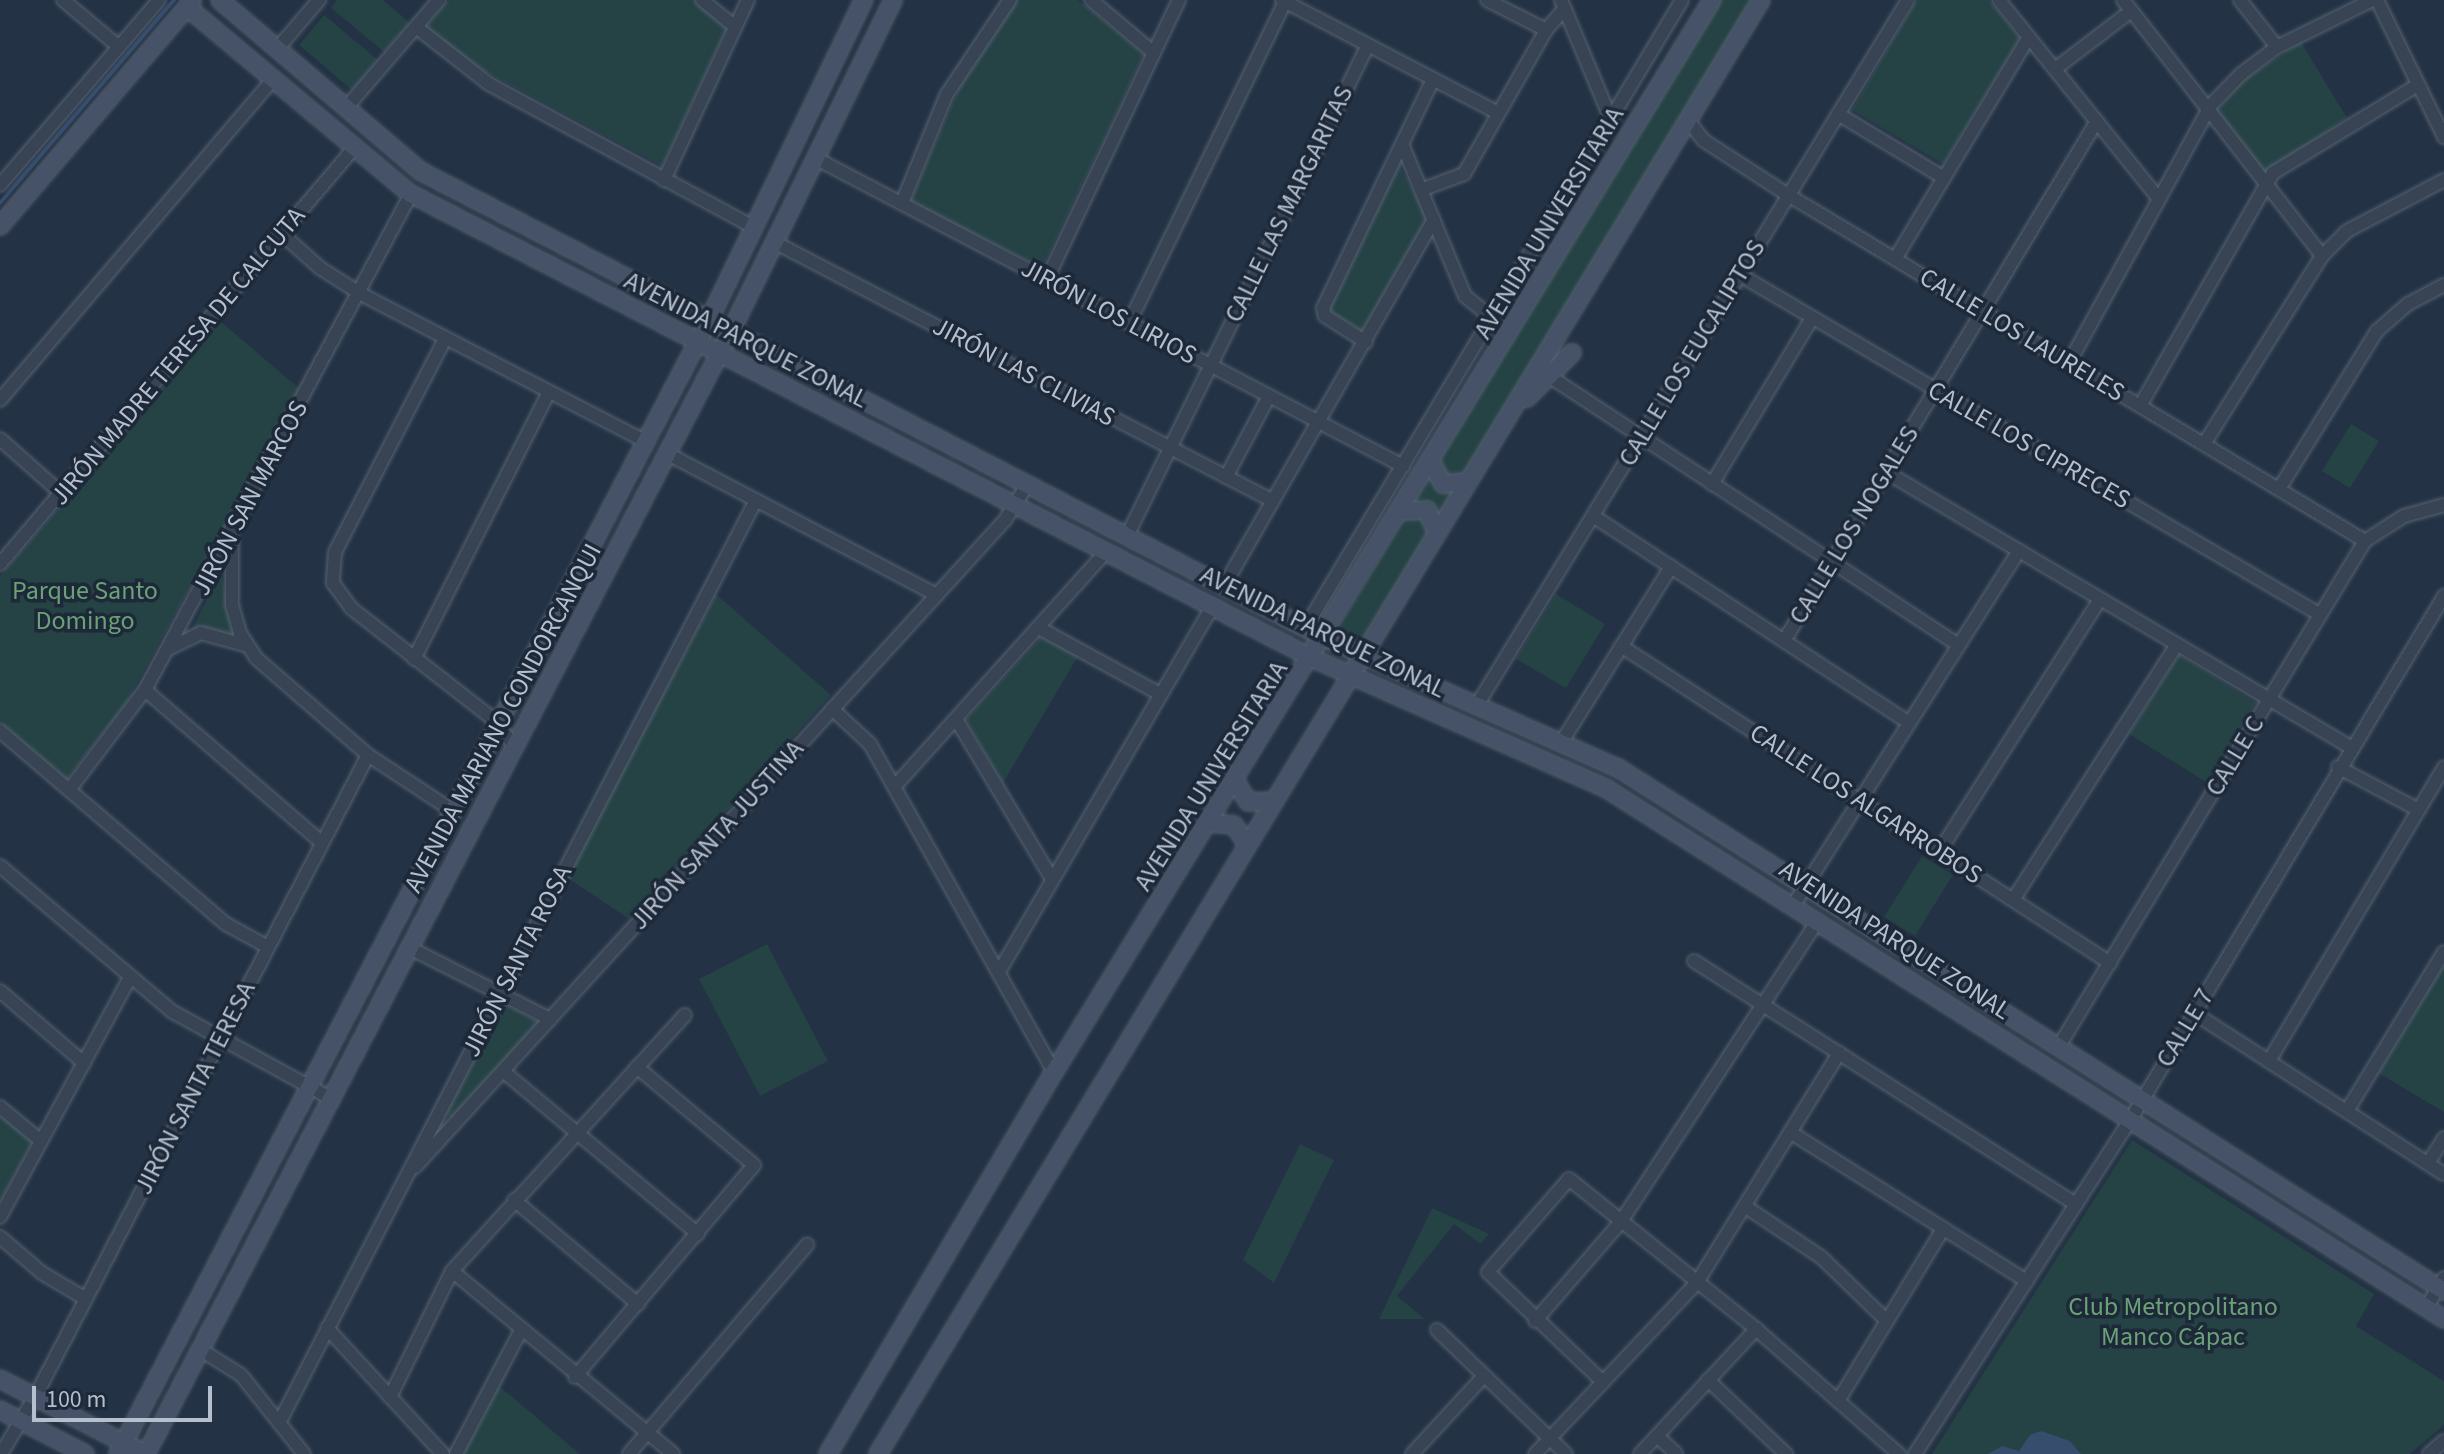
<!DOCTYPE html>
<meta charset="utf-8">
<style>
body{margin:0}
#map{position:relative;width:2444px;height:1454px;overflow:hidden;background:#233244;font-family:"Source Sans 3",sans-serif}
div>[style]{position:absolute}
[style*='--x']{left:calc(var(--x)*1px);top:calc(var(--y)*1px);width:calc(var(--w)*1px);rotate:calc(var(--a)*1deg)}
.green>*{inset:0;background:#254245}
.water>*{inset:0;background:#364d6d}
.stream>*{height:4px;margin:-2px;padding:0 2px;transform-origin:2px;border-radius:2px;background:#364d6d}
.roads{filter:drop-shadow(0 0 2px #566271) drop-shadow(0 0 2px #566271)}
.minor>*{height:12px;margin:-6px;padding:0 6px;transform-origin:6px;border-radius:6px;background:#384454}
.secondary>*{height:16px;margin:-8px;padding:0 8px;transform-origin:8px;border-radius:8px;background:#465267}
span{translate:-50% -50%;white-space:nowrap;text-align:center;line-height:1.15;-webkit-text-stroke:7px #1d2939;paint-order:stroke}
.street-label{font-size:26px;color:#b5bfcd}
.park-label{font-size:26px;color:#6aa176}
.scale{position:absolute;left:32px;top:1386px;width:180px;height:36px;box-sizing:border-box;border:4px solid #b5bfcd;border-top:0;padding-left:10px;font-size:24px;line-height:28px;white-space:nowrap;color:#b5bfcd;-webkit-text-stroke:6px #1d2939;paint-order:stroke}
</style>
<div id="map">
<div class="green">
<div style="clip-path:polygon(337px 0,383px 0,410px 23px,384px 52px,331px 8px)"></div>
<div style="clip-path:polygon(449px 0,695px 0,727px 27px,662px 166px,464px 60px,426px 27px)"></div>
<div style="clip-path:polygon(1017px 0,1078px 0,1144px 54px,1042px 268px,910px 202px,969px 65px)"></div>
<div style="clip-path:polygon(1719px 0,1754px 0,1361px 648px,1334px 634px)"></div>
<div style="clip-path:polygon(1917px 0,1989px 0,2020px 38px,1943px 164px,1852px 110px)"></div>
<div style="clip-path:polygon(324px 15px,378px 60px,352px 90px,299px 45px)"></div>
<div style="clip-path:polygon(2301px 42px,2347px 118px,2264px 174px,2215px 112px,2246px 78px)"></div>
<div style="clip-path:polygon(1399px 165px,1428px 218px,1362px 331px,1329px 311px)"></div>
<div style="clip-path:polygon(220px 321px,300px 389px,125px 705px,66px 779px,0 722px,0 576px)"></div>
<div style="clip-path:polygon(2351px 424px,2379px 441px,2350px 488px,2322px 471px)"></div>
<div style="clip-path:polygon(221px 571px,228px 610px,237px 637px,192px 629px)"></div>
<div style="clip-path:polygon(716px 594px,831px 695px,629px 919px,566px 877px)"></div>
<div style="clip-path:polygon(1556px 594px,1605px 624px,1566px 688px,1516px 659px)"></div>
<div style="clip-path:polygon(1043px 635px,1078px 656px,1003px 783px,966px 720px)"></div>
<div style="clip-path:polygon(2179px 655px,2256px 703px,2206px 782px,2129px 734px)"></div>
<div style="clip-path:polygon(1922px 856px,1953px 875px,1915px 936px,1884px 917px)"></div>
<div style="clip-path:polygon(767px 944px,828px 1061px,760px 1096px,699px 979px)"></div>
<div style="clip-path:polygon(2444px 965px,2444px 1112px,2378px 1073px)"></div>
<div style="clip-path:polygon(505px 1004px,539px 1022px,453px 1119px,445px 1114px)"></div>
<div style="clip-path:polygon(0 1114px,33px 1141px,0 1201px)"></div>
<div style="clip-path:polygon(2132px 1140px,2374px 1294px,2356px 1326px,2444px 1381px,2444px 1425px,2410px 1454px,1932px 1454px)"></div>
<div style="clip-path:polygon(1300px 1144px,1334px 1160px,1274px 1283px,1243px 1260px)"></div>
<div style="clip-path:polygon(1432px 1208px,1489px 1234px,1480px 1244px,1454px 1224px,1397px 1296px,1425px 1319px,1379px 1319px)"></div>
<div style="clip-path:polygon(499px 1386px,580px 1454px,462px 1454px)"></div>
</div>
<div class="water">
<div style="clip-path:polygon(2041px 1431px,2070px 1441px,2081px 1454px,1988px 1454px,2002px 1446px,2019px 1451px,2030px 1435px)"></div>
</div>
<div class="stream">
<div style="--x:0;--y:203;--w:267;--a:-49.4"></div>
</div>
<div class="roads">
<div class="minor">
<div style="--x:63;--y:0;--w:73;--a:40"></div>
<div style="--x:702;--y:0;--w:41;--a:39.1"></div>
<div style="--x:1091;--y:0;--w:82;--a:40.1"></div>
<div style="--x:1282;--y:0;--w:242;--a:27.6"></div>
<div style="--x:1487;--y:0;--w:66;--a:27"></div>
<div style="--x:1561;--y:0;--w:127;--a:67.3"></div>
<div style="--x:1999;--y:0;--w:255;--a:51.2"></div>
<div style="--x:2123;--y:0;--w:324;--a:52.1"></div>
<div style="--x:2240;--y:0;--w:60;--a:51.8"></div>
<div style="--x:2377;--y:0;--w:153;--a:63.9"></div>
<div style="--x:416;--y:27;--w:93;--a:38"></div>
<div style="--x:489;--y:84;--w:301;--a:28.4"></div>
<div style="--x:277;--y:49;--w:65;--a:-49.4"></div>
<div style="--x:2055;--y:69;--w:96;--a:-37.3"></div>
<div style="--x:346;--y:108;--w:143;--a:-49.3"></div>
<div style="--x:1838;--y:114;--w:124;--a:31.1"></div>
<div style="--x:1688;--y:120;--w:25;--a:53"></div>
<div style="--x:1703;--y:140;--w:101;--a:32.9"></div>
<div style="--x:1788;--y:195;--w:673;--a:30.95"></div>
<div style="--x:1402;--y:144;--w:165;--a:67.5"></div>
<div style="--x:1465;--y:296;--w:32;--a:39"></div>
<div style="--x:815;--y:158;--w:664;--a:27.65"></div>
<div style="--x:664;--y:180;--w:199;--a:-65"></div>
<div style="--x:0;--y:185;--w:244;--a:-49.3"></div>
<div style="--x:1421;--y:190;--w:46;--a:-20.4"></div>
<div style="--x:1464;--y:174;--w:166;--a:-60.3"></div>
<div style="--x:1546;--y:30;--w:28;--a:-49"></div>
<div style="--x:902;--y:203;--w:118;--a:-67.6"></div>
<div style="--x:947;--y:94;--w:113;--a:-56.2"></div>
<div style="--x:282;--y:234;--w:51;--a:41.8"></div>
<div style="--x:320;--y:268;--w:49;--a:32.4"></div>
<div style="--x:361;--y:294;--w:321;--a:27.4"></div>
<div style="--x:774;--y:242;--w:562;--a:27.43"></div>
<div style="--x:1895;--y:259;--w:259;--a:-58.9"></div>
<div style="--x:1740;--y:275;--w:671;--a:30.35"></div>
<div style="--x:1047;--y:279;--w:309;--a:-64.7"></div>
<div style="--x:1129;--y:323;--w:357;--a:-64.1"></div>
<div style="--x:445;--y:339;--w:240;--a:117.3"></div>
<div style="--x:335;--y:552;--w:31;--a:94"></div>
<div style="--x:333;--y:583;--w:31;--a:54"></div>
<div style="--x:351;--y:608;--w:179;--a:38"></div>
<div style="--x:492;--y:718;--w:36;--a:51"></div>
<div style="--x:1366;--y:342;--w:49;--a:-147.6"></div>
<div style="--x:1325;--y:316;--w:8;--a:-104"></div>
<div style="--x:1323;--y:308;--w:254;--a:-64.3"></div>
<div style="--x:2069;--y:363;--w:294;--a:-61.2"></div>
<div style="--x:2211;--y:105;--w:43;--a:-45.9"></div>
<div style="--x:2241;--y:74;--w:45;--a:-36.9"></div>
<div style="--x:2277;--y:47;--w:106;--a:-26.3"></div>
<div style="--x:1555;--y:380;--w:483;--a:33.3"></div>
<div style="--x:0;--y:400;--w:421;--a:-49.6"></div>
<div style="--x:2140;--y:406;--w:268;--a:-60.3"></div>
<div style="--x:2273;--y:173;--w:170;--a:-31.3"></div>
<div style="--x:0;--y:439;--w:81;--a:41.5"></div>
<div style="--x:2204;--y:444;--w:222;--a:-57.9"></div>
<div style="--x:2322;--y:256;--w:35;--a:-45"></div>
<div style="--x:2347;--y:231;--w:110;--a:-27.7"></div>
<div style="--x:668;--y:454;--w:303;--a:27.7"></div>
<div style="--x:1886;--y:472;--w:539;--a:30.65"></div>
<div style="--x:1226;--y:477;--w:92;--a:-62"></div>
<div style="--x:1712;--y:484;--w:194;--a:-58.9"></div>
<div style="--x:2279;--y:489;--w:186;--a:-58.2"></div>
<div style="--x:2377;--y:331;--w:41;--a:-41.1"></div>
<div style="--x:2408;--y:304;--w:41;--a:-27.8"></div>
<div style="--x:1593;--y:516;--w:378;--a:33.2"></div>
<div style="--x:1127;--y:536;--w:547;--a:-63.86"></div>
<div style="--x:232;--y:540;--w:65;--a:90"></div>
<div style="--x:232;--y:605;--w:29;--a:74"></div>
<div style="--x:240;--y:633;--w:30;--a:57"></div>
<div style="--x:256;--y:658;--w:148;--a:40.9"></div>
<div style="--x:368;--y:755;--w:102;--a:33.4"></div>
<div style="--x:0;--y:564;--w:548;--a:-49.59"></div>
<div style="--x:1224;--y:586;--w:422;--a:-60.2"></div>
<div style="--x:1039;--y:628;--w:138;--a:28.6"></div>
<div style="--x:1305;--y:628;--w:732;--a:-59.02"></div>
<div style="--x:1784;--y:641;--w:607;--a:-58.96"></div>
<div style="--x:1621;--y:646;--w:583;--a:32.95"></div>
<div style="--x:170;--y:648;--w:34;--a:-26"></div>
<div style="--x:201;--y:633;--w:46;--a:15.3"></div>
<div style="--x:414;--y:659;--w:299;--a:-63.2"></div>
<div style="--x:145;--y:690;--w:234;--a:40.8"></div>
<div style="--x:1477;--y:705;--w:826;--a:-58.56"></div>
<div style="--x:832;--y:709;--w:52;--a:42.6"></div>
<div style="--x:870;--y:744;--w:376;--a:60.7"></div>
<div style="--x:956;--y:719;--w:187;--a:59"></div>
<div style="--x:0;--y:731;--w:297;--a:40.5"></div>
<div style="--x:226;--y:924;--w:48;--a:28.7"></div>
<div style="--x:1561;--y:743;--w:208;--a:-58"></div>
<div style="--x:2338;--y:767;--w:89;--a:28"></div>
<div style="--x:895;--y:786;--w:315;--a:-48"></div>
<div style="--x:69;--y:790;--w:126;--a:-52.8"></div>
<div style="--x:145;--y:690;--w:563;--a:-61.8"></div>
<div style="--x:1939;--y:852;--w:300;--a:-57.5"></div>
<div style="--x:0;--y:866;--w:226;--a:40.2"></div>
<div style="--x:173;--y:1012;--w:181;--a:28.7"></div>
<div style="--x:2013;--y:900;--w:303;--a:-57.3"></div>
<div style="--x:1794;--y:904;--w:419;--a:-57.5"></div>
<div style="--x:410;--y:948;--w:157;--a:26.9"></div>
<div style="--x:1694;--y:961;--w:453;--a:32.5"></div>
<div style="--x:1000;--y:970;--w:420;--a:-59.7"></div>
<div style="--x:0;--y:991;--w:111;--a:40.6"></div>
<div style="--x:2194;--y:1013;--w:297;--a:32.8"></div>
<div style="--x:2059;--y:1046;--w:590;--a:-58.79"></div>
<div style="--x:2365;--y:541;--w:46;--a:-32.7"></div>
<div style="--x:2404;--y:516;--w:41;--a:-15.4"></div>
<div style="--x:2269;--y:1061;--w:342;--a:-59.2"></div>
<div style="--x:503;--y:1071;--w:254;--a:39.9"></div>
<div style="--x:0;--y:1107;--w:53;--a:39.7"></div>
<div style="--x:2347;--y:1111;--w:186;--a:-58.6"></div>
<div style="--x:1790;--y:1132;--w:280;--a:32.2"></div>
<div style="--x:2428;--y:1163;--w:30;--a:-57"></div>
<div style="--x:415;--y:1167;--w:876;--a:-47.64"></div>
<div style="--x:1005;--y:520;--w:41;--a:-57.8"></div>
<div style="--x:514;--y:1200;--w:162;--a:40"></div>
<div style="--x:1746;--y:1207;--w:90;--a:33.7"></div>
<div style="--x:1821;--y:1257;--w:92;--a:44.1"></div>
<div style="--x:0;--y:1217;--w:272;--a:-61.5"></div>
<div style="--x:0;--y:1237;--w:55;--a:40.6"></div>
<div style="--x:42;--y:1273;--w:51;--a:30.6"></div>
<div style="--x:452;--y:1271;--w:287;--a:39.6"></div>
<div style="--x:2426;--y:1308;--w:35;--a:-59"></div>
<div style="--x:1535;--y:1321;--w:130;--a:-49.1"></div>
<div style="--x:1620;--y:1223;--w:362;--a:-56.8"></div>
<div style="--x:327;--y:1328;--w:171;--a:47.4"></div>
<div style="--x:1437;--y:1330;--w:179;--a:43.9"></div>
<div style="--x:201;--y:1350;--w:47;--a:32"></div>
<div style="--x:241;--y:1375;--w:101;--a:51.4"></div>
<div style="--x:575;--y:1377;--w:277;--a:-49.8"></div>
<div style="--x:754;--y:1165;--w:153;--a:-140.1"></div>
<div style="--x:1708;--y:1380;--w:108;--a:43.5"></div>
<div style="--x:1603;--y:1382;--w:159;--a:-136.3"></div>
<div style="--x:1488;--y:1272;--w:123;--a:-48.9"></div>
<div style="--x:1569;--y:1179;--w:240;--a:38.7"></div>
<div style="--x:1756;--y:1329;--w:190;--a:41.2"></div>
<div style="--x:390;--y:1397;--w:140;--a:-63.8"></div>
<div style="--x:452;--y:1271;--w:346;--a:-47.7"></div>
<div style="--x:1838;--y:1401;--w:202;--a:-58.6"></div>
<div style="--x:279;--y:1423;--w:1039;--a:-62.67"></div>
<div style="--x:1657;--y:1436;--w:26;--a:43"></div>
<div style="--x:1;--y:1454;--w:66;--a:-59.2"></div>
<div style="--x:35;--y:1397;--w:723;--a:-62.58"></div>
<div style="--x:456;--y:1454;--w:140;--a:-62.3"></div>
<div style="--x:629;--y:1454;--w:275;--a:-49.6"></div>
<div style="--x:1412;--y:1454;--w:106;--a:-47.3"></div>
<div style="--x:1535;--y:1454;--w:234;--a:-46.6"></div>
<div style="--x:1696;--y:1284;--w:272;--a:-58.2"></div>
<div style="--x:1640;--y:1454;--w:171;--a:-47.1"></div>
<div style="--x:1915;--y:1454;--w:399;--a:-57.2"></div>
<div style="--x:2131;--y:1119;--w:610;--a:-59.1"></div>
<div style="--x:2429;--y:1454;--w:20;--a:-41"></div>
</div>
<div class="secondary">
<div style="--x:220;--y:0;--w:263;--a:40.5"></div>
<div style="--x:420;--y:171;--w:1017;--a:27.32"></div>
<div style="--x:1324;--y:638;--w:321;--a:23.9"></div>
<div style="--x:1618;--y:768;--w:978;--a:32.34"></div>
<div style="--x:187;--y:7;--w:292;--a:39.9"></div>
<div style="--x:411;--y:194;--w:1013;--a:27.25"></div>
<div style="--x:1312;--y:658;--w:323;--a:23.9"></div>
<div style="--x:1607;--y:789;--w:991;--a:32.34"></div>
<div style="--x:0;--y:226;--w:296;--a:-49.5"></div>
<div style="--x:1527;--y:398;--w:64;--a:-45"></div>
<div style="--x:1431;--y:462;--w:25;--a:61"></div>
<div style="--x:1443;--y:484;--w:24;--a:-5"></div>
<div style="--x:1402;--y:511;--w:25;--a:-2"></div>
<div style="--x:1427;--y:510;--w:25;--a:67"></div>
<div style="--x:1236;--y:782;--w:23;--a:59"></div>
<div style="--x:1248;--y:802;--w:24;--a:-2"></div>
<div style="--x:1211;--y:823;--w:23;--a:5"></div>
<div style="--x:1234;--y:825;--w:22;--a:56"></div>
<div style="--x:0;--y:1379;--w:163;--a:27.3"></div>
<div style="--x:0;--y:1410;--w:96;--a:27.4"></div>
<div style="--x:118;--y:1454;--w:1277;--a:-62.47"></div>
<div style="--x:708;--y:322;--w:358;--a:-64.2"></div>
<div style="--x:146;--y:1454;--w:1264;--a:-62.48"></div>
<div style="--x:730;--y:333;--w:371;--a:-63.9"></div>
<div style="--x:828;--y:1454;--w:444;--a:-59.4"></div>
<div style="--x:1054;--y:1072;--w:1258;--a:-58.46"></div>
<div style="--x:878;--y:1454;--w:1701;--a:-58.73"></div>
</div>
</div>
<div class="street-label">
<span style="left:1289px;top:204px;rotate:-64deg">CALLE LAS MARGARITAS</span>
<span style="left:1549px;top:223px;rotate:-59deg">AVENIDA UNIVERSITARIA</span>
<span style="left:1109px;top:312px;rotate:28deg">JIRÓN LOS LIRIOS</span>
<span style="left:2022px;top:335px;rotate:31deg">CALLE LOS LAURELES</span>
<span style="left:746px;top:340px;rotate:27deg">AVENIDA PARQUE ZONAL</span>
<span style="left:1692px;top:353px;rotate:-59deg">CALLE LOS EUCALIPTOS</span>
<span style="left:178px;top:356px;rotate:-50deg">JIRÓN MADRE TERESA DE CALCUTA</span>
<span style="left:1024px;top:372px;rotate:28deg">JIRÓN LAS CLIVIAS</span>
<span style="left:2029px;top:445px;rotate:30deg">CALLE LOS CIPRECES</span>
<span style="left:250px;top:498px;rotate:-62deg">JIRÓN SAN MARCOS</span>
<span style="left:1854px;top:525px;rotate:-59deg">CALLE LOS NOGALES</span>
<span style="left:1323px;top:632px;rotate:26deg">AVENIDA PARQUE ZONAL</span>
<span style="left:503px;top:718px;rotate:-62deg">AVENIDA MARIANO CONDORCANQUI</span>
<span style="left:2235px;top:756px;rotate:-59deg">CALLE C</span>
<span style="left:1211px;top:776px;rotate:-58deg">AVENIDA UNIVERSITARIA</span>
<span style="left:1866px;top:804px;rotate:33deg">CALLE LOS ALGARROBOS</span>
<span style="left:717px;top:835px;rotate:-48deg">JIRÓN SANTA JUSTINA</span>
<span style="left:1895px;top:940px;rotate:33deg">AVENIDA PARQUE ZONAL</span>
<span style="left:517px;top:961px;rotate:-63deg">JIRÓN SANTA ROSA</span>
<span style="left:2185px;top:1028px;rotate:-59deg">CALLE 7</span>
<span style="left:195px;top:1088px;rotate:-63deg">JIRÓN SANTA TERESA</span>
</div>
<div class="park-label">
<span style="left:85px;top:606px">Parque Santo<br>Domingo</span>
<span style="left:2173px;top:1322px">Club Metropolitano<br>Manco Cápac</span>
</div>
<div class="scale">100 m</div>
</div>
